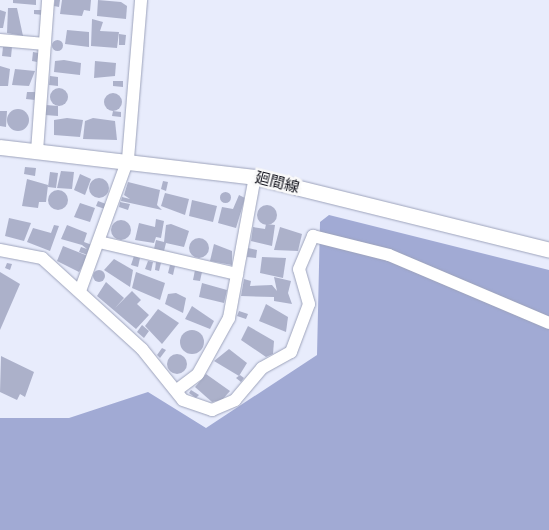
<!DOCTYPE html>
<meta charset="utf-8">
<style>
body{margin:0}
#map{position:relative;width:549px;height:530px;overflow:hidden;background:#e8ecfc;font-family:"Varela Round","Noto Sans JP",sans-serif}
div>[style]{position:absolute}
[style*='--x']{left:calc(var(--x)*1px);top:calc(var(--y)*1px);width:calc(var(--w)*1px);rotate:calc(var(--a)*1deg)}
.forest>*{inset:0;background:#a1aad4}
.building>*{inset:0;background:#acb1ca}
.round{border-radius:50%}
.roads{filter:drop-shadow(0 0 1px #9da3bb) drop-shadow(0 0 1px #9da3bb)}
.minor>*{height:12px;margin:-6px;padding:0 6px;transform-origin:6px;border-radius:6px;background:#fff}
.tertiary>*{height:15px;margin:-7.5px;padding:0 7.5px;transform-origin:7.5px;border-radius:7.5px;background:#fff}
span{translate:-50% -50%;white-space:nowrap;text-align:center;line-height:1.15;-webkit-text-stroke:5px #fafafa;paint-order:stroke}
.street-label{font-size:15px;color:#10111a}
</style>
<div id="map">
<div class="forest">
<div style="clip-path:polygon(329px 215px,549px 270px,549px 530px,0 530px,0 418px,69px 418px,148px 392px,206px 428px,317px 355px,320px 222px)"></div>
</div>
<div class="building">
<div style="clip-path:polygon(13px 0,36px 0,36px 5px,13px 3px)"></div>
<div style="clip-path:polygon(55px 0,60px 0,59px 7px,54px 6px)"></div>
<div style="clip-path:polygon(62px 0,91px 0,90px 11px,84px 10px,82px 16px,60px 14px)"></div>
<div style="clip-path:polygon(98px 0,121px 2px,127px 6px,126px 19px,97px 16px)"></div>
<div style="clip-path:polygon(8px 8px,17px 8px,23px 36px,7px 33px)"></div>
<div style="clip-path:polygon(0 10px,6px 12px,3px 28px,0 28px)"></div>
<div style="clip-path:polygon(34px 10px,43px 10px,43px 15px,34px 14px)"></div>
<div style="clip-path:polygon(92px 19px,103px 22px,100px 31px,119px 32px,117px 48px,91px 46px)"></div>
<div style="clip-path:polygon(67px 30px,89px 32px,89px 47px,65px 44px)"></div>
<div style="clip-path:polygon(119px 34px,126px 35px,125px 45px,119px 45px)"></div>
<div class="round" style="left:51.5px;top:39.5px;width:11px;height:11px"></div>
<div style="clip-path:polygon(3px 47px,12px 47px,11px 57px,2px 56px)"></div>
<div style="clip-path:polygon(33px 52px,39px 53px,37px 62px,32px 61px)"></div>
<div style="clip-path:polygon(64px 60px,81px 63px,80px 75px,54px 72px,55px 61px)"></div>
<div style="clip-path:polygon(95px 61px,116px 63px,115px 76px,94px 78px)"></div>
<div style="clip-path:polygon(0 66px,10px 69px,8px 86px,0 86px)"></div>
<div style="clip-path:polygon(15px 69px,35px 71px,29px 86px,12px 85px)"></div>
<div style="clip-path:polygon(50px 76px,58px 77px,58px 86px,49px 85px)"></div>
<div style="clip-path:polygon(113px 81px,123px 81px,123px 87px,113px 86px)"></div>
<div class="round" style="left:50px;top:88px;width:18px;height:18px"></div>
<div style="clip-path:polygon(27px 92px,35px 92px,35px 100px,26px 99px)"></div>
<div class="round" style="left:104px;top:93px;width:18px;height:18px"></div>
<div style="clip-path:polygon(46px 105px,58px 106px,58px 116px,45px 115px)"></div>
<div class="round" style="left:7px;top:109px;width:22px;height:22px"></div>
<div style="clip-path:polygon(0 111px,7px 111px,6px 127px,0 126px)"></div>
<div style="clip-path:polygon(113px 111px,121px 112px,121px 117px,112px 116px)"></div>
<div style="clip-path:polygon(67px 118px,83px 120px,80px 137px,54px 135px,54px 120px)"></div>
<div style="clip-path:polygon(93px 118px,115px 121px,117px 140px,83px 139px,85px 121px)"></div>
<div style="clip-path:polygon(25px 167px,36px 168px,35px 176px,24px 174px)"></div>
<div style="clip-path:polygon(61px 171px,74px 172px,72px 189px,57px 188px)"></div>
<div style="clip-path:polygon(50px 172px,58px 173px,56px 188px,48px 187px)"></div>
<div style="clip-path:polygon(80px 174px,91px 179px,85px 195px,74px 190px)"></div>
<div class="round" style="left:89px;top:178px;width:20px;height:20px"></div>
<div style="clip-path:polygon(27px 179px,48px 185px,46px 202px,39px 202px,38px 208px,22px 206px)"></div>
<div style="clip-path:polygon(163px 181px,168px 182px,166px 191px,161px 189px)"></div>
<div style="clip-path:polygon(128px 182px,160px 190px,157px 205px,162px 210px,121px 201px,122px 197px,130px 199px,124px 195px)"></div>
<div class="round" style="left:48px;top:190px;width:20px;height:20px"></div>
<div class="round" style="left:219.5px;top:191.5px;width:11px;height:11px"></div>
<div style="clip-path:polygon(165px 193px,189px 199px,185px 215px,161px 206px)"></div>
<div style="clip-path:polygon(239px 195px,245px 198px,236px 228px,218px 223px,222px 207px,233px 209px)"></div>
<div style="clip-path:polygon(192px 200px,217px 206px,213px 222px,189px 216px)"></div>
<div style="clip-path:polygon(98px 201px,106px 204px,105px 209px,96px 206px)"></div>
<div style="clip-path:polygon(120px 202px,130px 204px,128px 210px,119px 207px)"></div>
<div style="clip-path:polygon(80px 203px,95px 208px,90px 222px,74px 217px)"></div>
<div class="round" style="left:257px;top:205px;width:20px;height:20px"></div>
<div style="clip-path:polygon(9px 218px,31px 223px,24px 241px,5px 236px)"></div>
<div style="clip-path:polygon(156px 219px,164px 221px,161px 238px,156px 237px,154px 243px,135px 240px,139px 223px,155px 227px)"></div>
<div class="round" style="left:111px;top:220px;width:20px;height:20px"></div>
<div style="clip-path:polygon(171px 224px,189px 231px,184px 247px,166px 243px,164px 251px,154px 249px,156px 240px,164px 242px,166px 225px)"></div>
<div style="clip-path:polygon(266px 224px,275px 225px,272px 246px,251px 241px,253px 227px,265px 229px)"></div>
<div style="clip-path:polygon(54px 225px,59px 226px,50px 251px,27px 242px,33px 228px,51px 233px)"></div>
<div style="clip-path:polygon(67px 225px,87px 233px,84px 242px,92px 245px,88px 255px,79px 252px,81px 247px,87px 249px,82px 245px,61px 239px)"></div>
<div style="clip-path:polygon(280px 227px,302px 234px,298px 251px,274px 250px)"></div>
<div class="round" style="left:189px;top:238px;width:20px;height:20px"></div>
<div style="clip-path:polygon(214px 244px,232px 251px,232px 265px,210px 261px)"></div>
<div style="clip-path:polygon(63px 246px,88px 256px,79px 272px,57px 261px)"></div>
<div style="clip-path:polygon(248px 248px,257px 250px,256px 258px,247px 257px)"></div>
<div style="clip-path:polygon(134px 256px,140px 258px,138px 267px,131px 265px)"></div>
<div style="clip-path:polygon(262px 257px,286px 258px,283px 278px,260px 273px)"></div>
<div style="clip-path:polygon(114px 259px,133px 270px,130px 287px,104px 270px)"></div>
<div style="clip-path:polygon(148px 261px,153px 262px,151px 271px,145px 269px)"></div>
<div style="clip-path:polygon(156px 262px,161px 263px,159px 271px,155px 270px)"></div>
<div style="clip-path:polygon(7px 263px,12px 264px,10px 270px,5px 268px)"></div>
<div style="clip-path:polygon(170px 265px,175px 266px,173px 275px,168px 273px)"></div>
<div class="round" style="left:93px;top:270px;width:12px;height:12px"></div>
<div style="clip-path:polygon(195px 270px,202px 272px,200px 281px,193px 280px)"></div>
<div style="clip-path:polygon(0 272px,20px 284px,0 330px)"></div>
<div style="clip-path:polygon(136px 272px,165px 283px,160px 300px,132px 288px)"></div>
<div style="clip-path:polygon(274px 277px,291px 281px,288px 293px,292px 304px,274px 301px,274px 297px,241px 296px,244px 279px,251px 281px,250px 286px,272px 285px,277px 291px)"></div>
<div style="clip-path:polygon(106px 282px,124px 298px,115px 308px,132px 291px,141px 300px,137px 304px,149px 315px,136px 329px,97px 296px)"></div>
<div style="clip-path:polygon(202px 283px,227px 290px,224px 303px,199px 297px)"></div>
<div style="clip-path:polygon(176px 293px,186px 298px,183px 313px,165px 304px,168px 294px)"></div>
<div style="clip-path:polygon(266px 304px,288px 317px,286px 332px,259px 321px)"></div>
<div style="clip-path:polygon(192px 306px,214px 321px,210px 329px,185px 319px)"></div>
<div style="clip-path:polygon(158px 309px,179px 323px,162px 344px,145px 326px)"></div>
<div style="clip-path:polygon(239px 311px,248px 314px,246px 319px,237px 316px)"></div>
<div style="clip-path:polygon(142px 325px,149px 331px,144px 338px,137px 332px)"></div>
<div style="clip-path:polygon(248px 326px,274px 341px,273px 354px,266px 357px,241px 340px)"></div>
<div class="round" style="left:180px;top:330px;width:24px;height:24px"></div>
<div style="clip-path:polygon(162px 348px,166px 350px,160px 358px,157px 355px)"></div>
<div style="clip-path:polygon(229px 349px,247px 363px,239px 376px,214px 361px)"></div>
<div class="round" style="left:167px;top:354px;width:20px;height:20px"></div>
<div style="clip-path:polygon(1px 356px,34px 372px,25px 397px,20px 394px,17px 400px,0 392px)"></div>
<div style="clip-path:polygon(206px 374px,230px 391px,222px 400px,212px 402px,195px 387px)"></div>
<div style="clip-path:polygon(240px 375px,244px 378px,241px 382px,236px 378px)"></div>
<div style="clip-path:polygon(191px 390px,199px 395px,196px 398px,189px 393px)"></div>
</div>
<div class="roads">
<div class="minor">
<div style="--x:0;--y:40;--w:45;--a:5.1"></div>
<div style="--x:37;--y:151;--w:151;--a:-85.8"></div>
<div style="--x:99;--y:242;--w:142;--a:13.1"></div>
<div style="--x:0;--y:250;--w:43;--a:10.8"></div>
<div style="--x:42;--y:258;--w:135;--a:42.3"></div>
<div style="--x:142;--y:349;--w:65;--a:51.2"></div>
<div style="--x:183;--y:400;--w:31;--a:19"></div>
<div style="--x:212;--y:410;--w:25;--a:-23"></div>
<div style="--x:235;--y:400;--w:42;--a:-49.8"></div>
<div style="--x:262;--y:368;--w:33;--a:-29"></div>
<div style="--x:291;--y:352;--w:51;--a:-69.4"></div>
<div style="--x:309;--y:304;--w:36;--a:-106"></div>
<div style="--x:299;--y:269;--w:36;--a:-67"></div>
<div style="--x:313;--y:236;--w:78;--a:14"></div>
<div style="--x:389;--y:255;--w:174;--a:23"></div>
<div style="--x:80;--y:291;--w:140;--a:-70"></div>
<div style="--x:128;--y:159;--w:160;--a:-85.3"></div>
<div style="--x:177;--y:390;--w:26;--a:-37"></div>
<div style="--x:198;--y:374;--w:64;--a:-61"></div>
<div style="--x:229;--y:318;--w:143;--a:-79.6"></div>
</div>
<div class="tertiary">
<div style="--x:0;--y:147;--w:257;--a:6.7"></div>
<div style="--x:255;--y:177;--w:303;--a:13.9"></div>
</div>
</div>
<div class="street-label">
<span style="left:277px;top:183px;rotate:14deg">廻間線</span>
</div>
</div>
